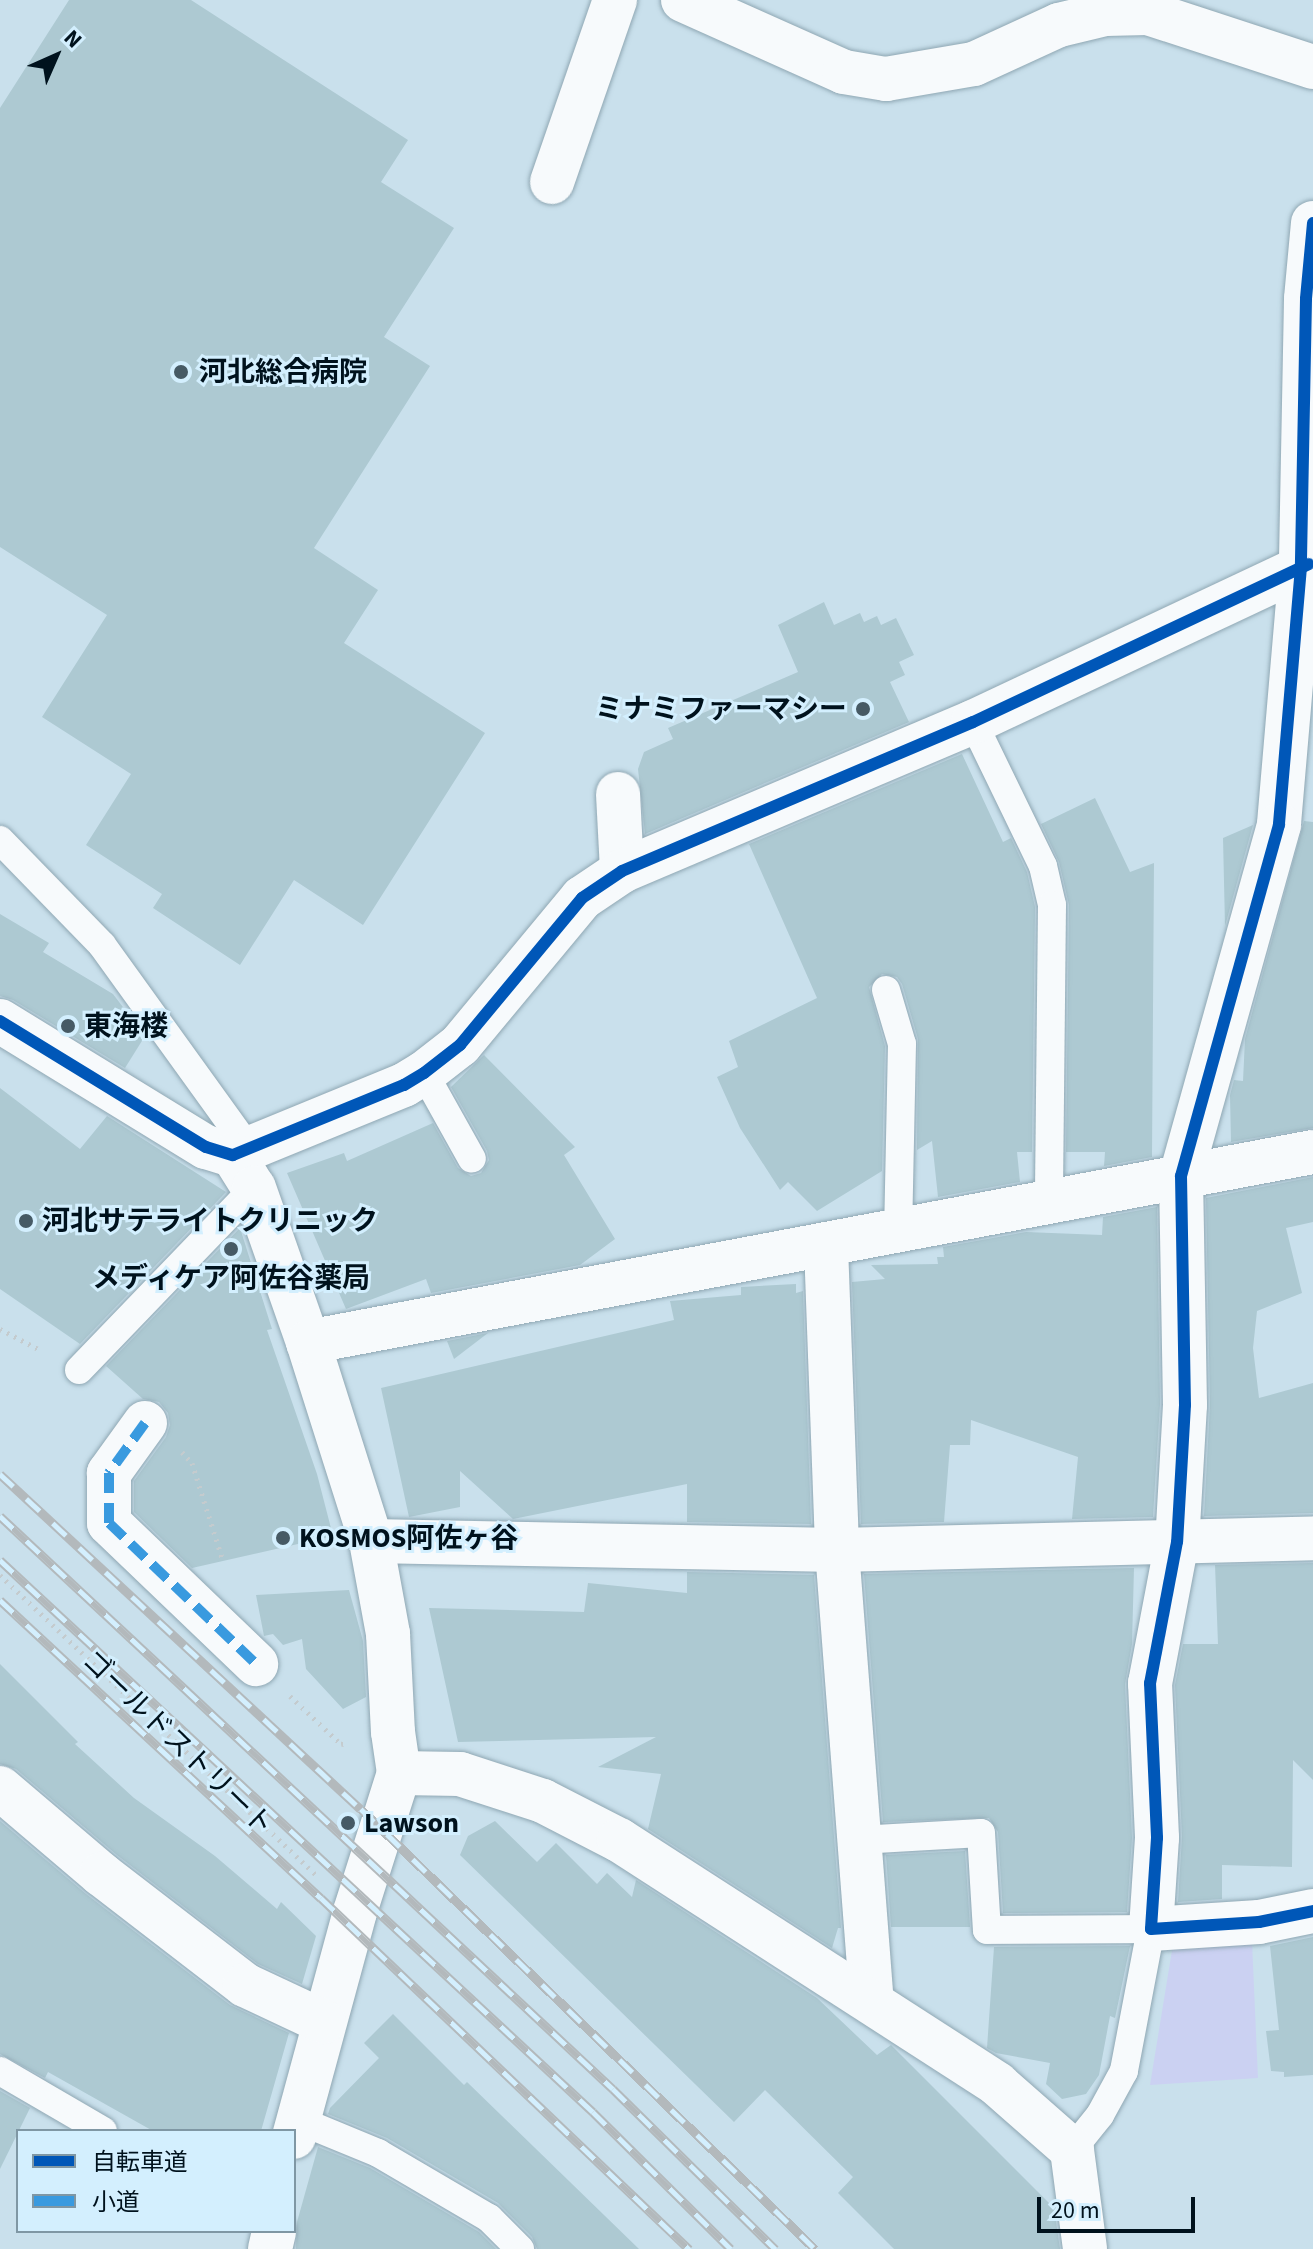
<!DOCTYPE html>
<meta charset="utf-8">
<style>
body{margin:0}
#map{position:relative;width:1313px;height:2249px;overflow:hidden;background:#c9e0ec;font-family:"Source Sans 3","Noto Sans JP",sans-serif}
div>[style]{position:absolute}
[style*='--x']{left:calc(var(--x)*1px);top:calc(var(--y)*1px);width:calc(var(--w)*1px);rotate:calc(var(--a)*1deg)}
.green>*{inset:0;background:#cbd1f2}
.building>*{inset:0;background:#adc9d2}
.path>*{height:5px;margin-top:-2.5px;transform-origin:0;background:repeating-linear-gradient(90deg,#c4cbce 0 2px,transparent 0 8px)}
.roads{filter:drop-shadow(0 0 2px #8fa7b3) drop-shadow(0 0 2px #8fa7b3)}
.lane>*{height:28px;margin:-14px;padding:0 14px;transform-origin:14px;border-radius:14px;background:#f7fafc}
.street>*{height:44px;margin:-22px;padding:0 22px;transform-origin:22px;border-radius:22px;background:#f7fafc}
.rail>*{height:9px;margin-top:-4.5px;transform-origin:0;background:repeating-linear-gradient(90deg,#d3effe 0 18px,#b3b9bc 0 36px);box-sizing:border-box;border-block:2px solid #b3b9bc}
.quiet>*{height:10px;margin-top:-5px;transform-origin:0;background:repeating-linear-gradient(90deg,#399adf 0 20px,transparent 0 30px)}
.cycleway>*{height:12px;margin:-6px;padding:0 6px;transform-origin:6px;border-radius:6px;background:#0057b8}
.dots>*{width:22px;height:22px;translate:-50% -50%;box-sizing:border-box;border:4px solid #d3effe;border-radius:50%}
span{translate:-50% -50%;white-space:nowrap;text-align:center;line-height:1.15;-webkit-text-stroke:6px #d3effe;paint-order:stroke}
.poi-label{font-size:28px;color:#00121d;font-weight:700}
.left{translate:0 -50%;text-align:left}
.right{translate:-100% -50%;text-align:right}
.street-label{font-size:28px;color:#00121d}
.legend{position:absolute;left:16px;top:2129px;width:280px;height:104px;box-sizing:border-box;background:#d3effe;border:2px solid #7f97a4;margin:0;padding:10px 14px;list-style:none;font-size:24px;color:#00121d}
.legend li{display:flex;align-items:center;gap:16px;height:40px}
.legend b{width:40px;border:2px solid #7f97a4}
.north{position:absolute;left:16px;top:16px;width:80px;height:80px;-webkit-text-stroke:6px #d3effe;paint-order:stroke;rotate:45deg;font-size:22px;font-weight:700;line-height:32px;text-align:center;color:#00121d}
.north::after{content:'';display:block;margin:auto;width:28px;height:36px;background:#00121d;clip-path:polygon(50% 0,100% 100%,50% 72%,0 100%)}
.scale{position:absolute;left:1037px;top:2197px;width:158px;height:36px;box-sizing:border-box;border:4px solid #00121d;border-top:0;padding-left:10px;font-size:24px;line-height:28px;white-space:nowrap;color:#00121d;-webkit-text-stroke:6px #d3effe;paint-order:stroke}
</style>
<div id="map">
<div class="green">
<div style="clip-path:polygon(1174px 1938px,1252px 1941px,1258px 2078px,1150px 2085px)"></div>
</div>
<div class="building">
<div style="clip-path:polygon(69px 0,191px 0,408px 140px,381px 182px,454px 228px,384px 337px,430px 366px,314px 548px,378px 590px,344px 643px,485px 733px,363px 925px,294px 880px,240px 965px,153px 908px,162px 894px,86px 845px,131px 774px,42px 717px,107px 615px,0 547px,0 108px)"></div>
<div style="clip-path:polygon(824px 602px,834px 625px,860px 613px,864px 622px,877px 616px,881px 625px,896px 618px,914px 655px,899px 662px,905px 675px,890px 682px,909px 722px,645px 834px,638px 769px,644px 752px,673px 739px,668px 728px,798px 672px,778px 625px)"></div>
<div style="clip-path:polygon(962px 754px,1003px 842px,1011px 838px,1027px 872px,1035px 907px,1032px 1152px,1017px 1152px,1020px 1182px,938px 1197px,932px 1141px,917px 1150px,918px 1039px,902px 984px,897px 977px,882px 974px,869px 987px,885px 1046px,882px 1171px,817px 1211px,788px 1182px,780px 1190px,740px 1128px,717px 1077px,738px 1067px,729px 1041px,817px 998px,749px 844px)"></div>
<div style="clip-path:polygon(1095px 798px,1130px 872px,1154px 863px,1152px 1157px,1104px 1166px,1105px 1152px,1066px 1152px,1069px 905px,1059px 862px,1041px 824px)"></div>
<div style="clip-path:polygon(1304px 821px,1313px 822px,1313px 1128px,1231px 1142px,1230px 1095px,1234px 1080px,1243px 1081px,1245px 1039px)"></div>
<div style="clip-path:polygon(1253px 825px,1225px 926px,1223px 838px)"></div>
<div style="clip-path:polygon(0 914px,49px 943px,43px 952px,113px 994px,145px 1036px,125px 1068px,13px 1000px,0 996px)"></div>
<div style="clip-path:polygon(484px 1055px,575px 1147px,564px 1155px,615px 1239px,580px 1265px,431px 1293px,426px 1279px,346px 1309px,287px 1173px,344px 1153px,347px 1161px,433px 1123px,458px 1168px,471px 1176px,481px 1173px,489px 1160px,487px 1151px,451px 1087px)"></div>
<div style="clip-path:polygon(0 1088px,80px 1149px,107px 1116px,226px 1192px,80px 1344px,0 1289px)"></div>
<div style="clip-path:polygon(1313px 1177px,1313px 1222px,1286px 1228px,1302px 1293px,1257px 1311px,1253px 1348px,1259px 1398px,1313px 1383px,1313px 1513px,1204px 1516px,1210px 1405px,1206px 1198px)"></div>
<div style="clip-path:polygon(1157px 1207px,1160px 1404px,1153px 1517px,1072px 1519px,1078px 1457px,971px 1420px,970px 1445px,950px 1445px,944px 1522px,861px 1524px,852px 1282px,885px 1279px,871px 1265px,938px 1264px,937px 1257px,944px 1257px,943px 1247px,1026px 1232px,1102px 1235px,1103px 1217px)"></div>
<div style="clip-path:polygon(240px 1228px,272px 1329px,267px 1330px,317px 1474px,333px 1536px,192px 1568px,134px 1512px,134px 1481px,166px 1437px,170px 1425px,168px 1413px,159px 1402px,143px 1399px,106px 1366px)"></div>
<div style="clip-path:polygon(796px 1284px,796px 1293px,803px 1291px,811px 1524px,687px 1522px,687px 1484px,513px 1519px,460px 1471px,460px 1507px,409px 1517px,381px 1388px,674px 1320px,670px 1301px,741px 1295px,741px 1287px)"></div>
<div style="clip-path:polygon(488px 1333px,454px 1359px,447px 1341px)"></div>
<div style="clip-path:polygon(1313px 1563px,1313px 1780px,1293px 1760px,1292px 1867px,1222px 1865px,1222px 1899px,1178px 1902px,1182px 1837px,1175px 1685px,1183px 1644px,1218px 1644px,1215px 1565px)"></div>
<div style="clip-path:polygon(1134px 1568px,1132px 1644px,1125px 1684px,1132px 1838px,1127px 1912px,1003px 1913px,998px 1832px,989px 1818px,883px 1822px,864px 1574px)"></div>
<div style="clip-path:polygon(687px 1572px,814px 1575px,841px 1928px,838px 1928px,832px 1948px,648px 1829px,661px 1774px,598px 1767px,656px 1737px,458px 1742px,429px 1608px,584px 1612px,588px 1583px,687px 1593px)"></div>
<div style="clip-path:polygon(349px 1590px,363px 1641px,366px 1697px,343px 1709px,306px 1669px,302px 1639px,283px 1645px,273px 1634px,264px 1636px,256px 1595px)"></div>
<div style="clip-path:polygon(0 1664px,78px 1742px,75px 1744px,134px 1798px,215px 1856px,277px 1909px,281px 1902px,316px 1936px,302px 1984px,258px 1964px,117px 1855px,16px 1769px,0 1764px)"></div>
<div style="clip-path:polygon(0 1821px,86px 1894px,230px 2005px,289px 2033px,261px 2131px,153px 2131px,48px 2072px,45px 2078px,0 2054px)"></div>
<div style="clip-path:polygon(495px 1821px,537px 1862px,556px 1843px,597px 1884px,607px 1873px,632px 1897px,636px 1880px,817px 1998px,877px 2055px,891px 2045px,1054px 2208px,1060px 2249px,894px 2249px,838px 2193px,853px 2177px,765px 2090px,734px 2122px,460px 1855px,468px 1836px)"></div>
<div style="clip-path:polygon(965px 1851px,970px 1927px,891px 1927px,886px 1855px)"></div>
<div style="clip-path:polygon(1313px 1937px,1313px 2075px,1284px 2077px,1284px 2072px,1271px 2071px,1266px 2031px,1279px 2030px,1270px 1946px)"></div>
<div style="clip-path:polygon(1130px 1946px,1115px 2018px,1110px 2016px,1099px 2075px,1086px 2094px,1062px 2099px,1046px 2084px,1050px 2063px,996px 2053px,987px 2048px,994px 1947px)"></div>
<div style="clip-path:polygon(393px 2014px,464px 2085px,467px 2082px,639px 2249px,537px 2249px,532px 2237px,498px 2203px,387px 2138px,328px 2114px,330px 2108px,379px 2058px,364px 2043px)"></div>
<div style="clip-path:polygon(0 2091px,30px 2108px,0 2169px)"></div>
<div style="clip-path:polygon(318px 2147px,370px 2168px,479px 2232px,496px 2249px,296px 2249px,297px 2222px)"></div>
</div>
<div class="path">
<div style="--x:0;--y:1329;--w:47;--a:27.6"></div>
<div style="--x:182;--y:1452;--w:15;--a:48"></div>
<div style="--x:192;--y:1463;--w:103;--a:72.4"></div>
<div style="--x:0;--y:1575;--w:437;--a:43.5"></div>
<div style="--x:290;--y:1696;--w:70;--a:43.3"></div>
<div style="--x:341;--y:1744;--w:4;--a:-14"></div>
</div>
<div class="roads">
<div class="lane">
<div style="--x:973;--y:722;--w:160;--a:64.1"></div>
<div style="--x:1043;--y:866;--w:40;--a:77"></div>
<div style="--x:1052;--y:905;--w:295;--a:90.6"></div>
<div style="--x:0;--y:840;--w:146;--a:45.8"></div>
<div style="--x:102;--y:945;--w:251;--a:54.2"></div>
<div style="--x:886;--y:990;--w:56;--a:73.5"></div>
<div style="--x:902;--y:1044;--w:187;--a:91.2"></div>
<div style="--x:424;--y:1073;--w:98;--a:60.8"></div>
<div style="--x:79;--y:1370;--w:252;--a:-46.1"></div>
<div style="--x:859;--y:1840;--w:122;--a:-3.3"></div>
<div style="--x:981;--y:1833;--w:97;--a:86.5"></div>
<div style="--x:987;--y:1930;--w:164;--a:-0.3"></div>
<div style="--x:1151;--y:1929;--w:145;--a:100.8"></div>
<div style="--x:1124;--y:2071;--w:50;--a:118.6"></div>
<div style="--x:1100;--y:2115;--w:45;--a:128.7"></div>
<div style="--x:0;--y:2071;--w:119;--a:30.2"></div>
<div style="--x:298;--y:2120;--w:87;--a:22.4"></div>
<div style="--x:378;--y:2153;--w:129;--a:30.4"></div>
<div style="--x:489;--y:2218;--w:44;--a:45"></div>
</div>
<div class="street">
<div style="--x:683;--y:0;--w:176;--a:24.1"></div>
<div style="--x:844;--y:72;--w:43;--a:9.5"></div>
<div style="--x:886;--y:79;--w:89;--a:-9.7"></div>
<div style="--x:974;--y:64;--w:94;--a:-24.6"></div>
<div style="--x:1059;--y:25;--w:47;--a:-13.4"></div>
<div style="--x:1105;--y:14;--w:43;--a:-1.3"></div>
<div style="--x:1148;--y:13;--w:174;--a:18.1"></div>
<div style="--x:552;--y:182;--w:193;--a:-70.9"></div>
<div style="--x:1313;--y:223;--w:76;--a:95.3"></div>
<div style="--x:1306;--y:299;--w:268;--a:91.1"></div>
<div style="--x:1301;--y:567;--w:259;--a:94.9"></div>
<div style="--x:1279;--y:825;--w:364;--a:105.6"></div>
<div style="--x:1181;--y:1176;--w:229;--a:89"></div>
<div style="--x:1185;--y:1405;--w:137;--a:93.3"></div>
<div style="--x:1177;--y:1542;--w:144;--a:100.8"></div>
<div style="--x:1150;--y:1683;--w:155;--a:87.4"></div>
<div style="--x:1157;--y:1838;--w:91;--a:93.8"></div>
<div style="--x:1151;--y:1929;--w:108;--a:-3.7"></div>
<div style="--x:1259;--y:1922;--w:55;--a:-11.5"></div>
<div style="--x:618;--y:794;--w:77;--a:87"></div>
<div style="--x:0;--y:1021;--w:241;--a:31.5"></div>
<div style="--x:206;--y:1147;--w:28;--a:17"></div>
<div style="--x:233;--y:1155;--w:185;--a:-22.3"></div>
<div style="--x:404;--y:1085;--w:23;--a:-31"></div>
<div style="--x:424;--y:1073;--w:46;--a:-37.9"></div>
<div style="--x:460;--y:1045;--w:191;--a:-50.3"></div>
<div style="--x:582;--y:898;--w:48;--a:-34"></div>
<div style="--x:622;--y:871;--w:381;--a:-23"></div>
<div style="--x:973;--y:722;--w:376;--a:-25.2"></div>
<div style="--x:233;--y:1155;--w:39;--a:58"></div>
<div style="--x:254;--y:1188;--w:163;--a:70.7"></div>
<div style="--x:308;--y:1342;--w:209;--a:72.4"></div>
<div style="--x:371;--y:1541;--w:95;--a:79.6"></div>
<div style="--x:388;--y:1634;--w:98;--a:87.1"></div>
<div style="--x:393;--y:1732;--w:41;--a:81.7"></div>
<div style="--x:399;--y:1773;--w:146;--a:107.6"></div>
<div style="--x:355;--y:1912;--w:233;--a:105.2"></div>
<div style="--x:826;--y:1246;--w:304;--a:87.9"></div>
<div style="--x:837;--y:1550;--w:451;--a:85.6"></div>
<div style="--x:308;--y:1342;--w:1023;--a:-10.71"></div>
<div style="--x:145;--y:1423;--w:62;--a:125.8"></div>
<div style="--x:109;--y:1473;--w:50;--a:90"></div>
<div style="--x:109;--y:1523;--w:204;--a:43.8"></div>
<div style="--x:371;--y:1541;--w:466;--a:1.1"></div>
<div style="--x:837;--y:1550;--w:476;--a:-1.4"></div>
<div style="--x:399;--y:1773;--w:61;--a:0.9"></div>
<div style="--x:460;--y:1774;--w:87;--a:18"></div>
<div style="--x:543;--y:1801;--w:85;--a:27.2"></div>
<div style="--x:619;--y:1840;--w:450;--a:32.8"></div>
<div style="--x:997;--y:2084;--w:100;--a:41.3"></div>
<div style="--x:1072;--y:2150;--w:100;--a:82.5"></div>
<div style="--x:0;--y:1788;--w:133;--a:40.4"></div>
<div style="--x:101;--y:1874;--w:182;--a:37.6"></div>
<div style="--x:245;--y:1985;--w:87;--a:25.1"></div>
<div style="--x:270;--y:2249;--w:18;--a:-77"></div>
</div>
</div>
<div class="rail">
<div style="--x:0;--y:1474;--w:492;--a:42.9"></div>
<div style="--x:361;--y:1809;--w:632;--a:44.1"></div>
<div style="--x:0;--y:1516;--w:839;--a:43.07"></div>
<div style="--x:613;--y:2089;--w:228;--a:44.6"></div>
<div style="--x:0;--y:1560;--w:810;--a:42.95"></div>
<div style="--x:593;--y:2112;--w:194;--a:44.8"></div>
<div style="--x:0;--y:1600;--w:438;--a:42.9"></div>
<div style="--x:321;--y:1898;--w:509;--a:43.65"></div>
</div>
<div class="quiet">
<div style="--x:145;--y:1423;--w:62;--a:125.8"></div>
<div style="--x:109;--y:1473;--w:50;--a:90"></div>
<div style="--x:109;--y:1523;--w:204;--a:43.8"></div>
</div>
<div class="cycleway">
<div style="--x:1313;--y:223;--w:76;--a:95.3"></div>
<div style="--x:1306;--y:299;--w:268;--a:91.1"></div>
<div style="--x:1301;--y:567;--w:259;--a:94.9"></div>
<div style="--x:1279;--y:825;--w:364;--a:105.6"></div>
<div style="--x:1181;--y:1176;--w:229;--a:89"></div>
<div style="--x:1185;--y:1405;--w:137;--a:93.3"></div>
<div style="--x:1177;--y:1542;--w:144;--a:100.8"></div>
<div style="--x:1150;--y:1683;--w:155;--a:87.4"></div>
<div style="--x:1157;--y:1838;--w:91;--a:93.8"></div>
<div style="--x:1151;--y:1929;--w:108;--a:-3.7"></div>
<div style="--x:1259;--y:1922;--w:55;--a:-11.5"></div>
<div style="--x:0;--y:1021;--w:241;--a:31.5"></div>
<div style="--x:206;--y:1147;--w:28;--a:17"></div>
<div style="--x:233;--y:1155;--w:185;--a:-22.3"></div>
<div style="--x:404;--y:1085;--w:23;--a:-31"></div>
<div style="--x:424;--y:1073;--w:46;--a:-37.9"></div>
<div style="--x:460;--y:1045;--w:191;--a:-50.3"></div>
<div style="--x:582;--y:898;--w:48;--a:-34"></div>
<div style="--x:622;--y:871;--w:381;--a:-23"></div>
<div style="--x:973;--y:722;--w:371;--a:-25.2"></div>
</div>
<div class="dots">
<div style="left:181px;top:372px;background:#465a65"></div>
<div style="left:863px;top:709px;background:#465a65"></div>
<div style="left:68px;top:1026px;background:#465a65"></div>
<div style="left:26px;top:1221px;background:#465a65"></div>
<div style="left:231px;top:1249px;background:#465a65"></div>
<div style="left:283px;top:1538px;background:#465a65"></div>
<div style="left:348px;top:1823px;background:#465a65"></div>
</div>
<div class="poi-label">
<span class="left" style="left:199px;top:372px">河北総合病院</span>
<span class="right" style="left:847px;top:709px">ミナミファーマシー</span>
<span class="left" style="left:84px;top:1026px">東海楼</span>
<span class="left" style="left:42px;top:1221px">河北サテライトクリニック</span>
<span style="left:231px;top:1278px">メディケア阿佐谷薬局</span>
<span class="left" style="left:299px;top:1538px">KOSMOS阿佐ヶ谷</span>
<span class="left" style="left:364px;top:1823px">Lawson</span>
</div>
<div class="street-label">
<span style="left:178px;top:1743px;rotate:44deg">ゴールドストリート</span>
</div>
<ul class="legend">
<li><b style="height:10px;background:#0057b8"></b>自転車道</li>
<li><b style="height:10px;background:#399adf"></b>小道</li>
</ul>
<div class="north">N</div>
<div class="scale">20 m</div>
</div>
